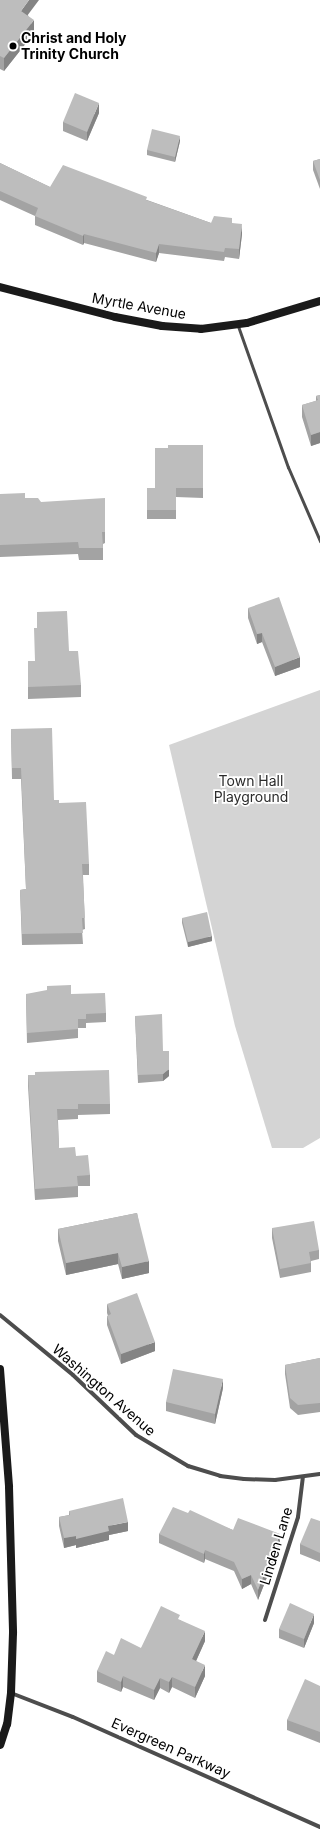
<!DOCTYPE html>
<style>
body{margin:0}
#map{position:relative;width:320px;height:1840px;overflow:hidden;background:#fff;font-family:Inter,sans-serif}
div>[style]{position:absolute}
[style*='--x']{left:calc(var(--x)*1px);top:calc(var(--y)*1px);width:calc(var(--w)*1px);rotate:calc(var(--a)*1deg)}
.green>*{inset:0;background:#d4d4d4}
.lane>*{height:3px;margin:-1.5px;padding:0 1.5px;transform-origin:1.5px;border-radius:1.5px;background:#4d4d4d}
.street>*{height:4px;margin:-2px;padding:0 2px;transform-origin:2px;border-radius:2px;background:#4d4d4d}
.secondary>*{height:8px;margin:-4px;padding:0 4px;transform-origin:4px;border-radius:4px;background:#1a1a1a}
.wall>*{inset:0;background:#a3a3a3}
.shaded-wall>*{inset:0;background:#848484}
.building>*{inset:0;background:#bdbdbd}
.dots>*{width:11px;height:11px;translate:-50% -50%;box-sizing:border-box;border:2px solid #fff;border-radius:50%}
span{translate:-50% -50%;white-space:nowrap;text-align:center;line-height:1.15;-webkit-text-stroke:3.5px #fff;paint-order:stroke}
.poi-label{font-size:14px;color:#000;font-weight:700}
.left{translate:0 -50%;text-align:left}
.street-label{font-size:14px;color:#000}
.park-label{font-size:14px;color:#2b2b2b}
</style>
<div id="map">
<div class="green">
<div style="clip-path:polygon(320px 690px,320px 1138px,303px 1148px,272px 1148px,235px 1026px,169px 745px)"></div>
</div>
<div class="lane">
<div style="--x:238;--y:326;--w:150;--a:70.5"></div>
<div style="--x:288;--y:467;--w:81;--a:66.6"></div>
</div>
<div class="street">
<div style="--x:0;--y:1315;--w:94;--a:39.4"></div>
<div style="--x:73;--y:1375;--w:87;--a:43.6"></div>
<div style="--x:136;--y:1435;--w:61;--a:30.8"></div>
<div style="--x:188;--y:1466;--w:34;--a:17"></div>
<div style="--x:220;--y:1476;--w:24;--a:7"></div>
<div style="--x:244;--y:1479;--w:31;--a:2"></div>
<div style="--x:275;--y:1480;--w:45;--a:-7.6"></div>
<div style="--x:265;--y:1620;--w:108;--a:-72.2"></div>
<div style="--x:298;--y:1517;--w:39;--a:-83"></div>
<div style="--x:11;--y:1693;--w:66;--a:21.2"></div>
<div style="--x:73;--y:1717;--w:270;--a:24"></div>
</div>
<div class="secondary">
<div style="--x:0;--y:287;--w:119;--a:14.6"></div>
<div style="--x:115;--y:317;--w:48;--a:10.8"></div>
<div style="--x:162;--y:326;--w:39;--a:4"></div>
<div style="--x:201;--y:329;--w:46;--a:-7.4"></div>
<div style="--x:247;--y:323;--w:76;--a:-16.8"></div>
<div style="--x:0;--y:1369;--w:118;--a:85.6"></div>
<div style="--x:9;--y:1487;--w:146;--a:88.4"></div>
<div style="--x:13;--y:1633;--w:60;--a:91.9"></div>
<div style="--x:11;--y:1693;--w:31;--a:97"></div>
<div style="--x:7;--y:1724;--w:22;--a:108"></div>
</div>
<div class="wall">
<div style="clip-path:polygon(0 0,28px 15px,34px 33px,4px 71px,0 69px)"></div>
<div style="clip-path:polygon(99px 113px,87px 141px,63px 131px,63px 122px)"></div>
<div style="clip-path:polygon(180px 141px,175px 162px,147px 155px,147px 150px)"></div>
<div style="clip-path:polygon(320px 159px,320px 189px,313px 170px,313px 161px)"></div>
<div style="clip-path:polygon(0 163px,50px 187px,147px 200px,211px 223px,232px 223px,242px 234px,239px 259px,225px 257px,224px 261px,159px 253px,156px 262px,84px 243px,83px 245px,35px 225px,35px 216px,0 200px)"></div>
<div style="clip-path:polygon(320px 395px,320px 443px,311px 446px,302px 417px,302px 405px,316px 401px,316px 396px)"></div>
<div style="clip-path:polygon(203px 445px,203px 498px,176px 497px,176px 519px,147px 519px,147px 488px,155px 488px,168px 448px)"></div>
<div style="clip-path:polygon(0 494px,41px 502px,105px 532px,105px 543px,103px 544px,103px 560px,79px 560px,78px 554px,0 557px)"></div>
<div style="clip-path:polygon(248px 608px,300px 667px,275px 676px,262px 642px,257px 644px,248px 618px)"></div>
<div style="clip-path:polygon(37px 612px,69px 651px,81px 685px,81px 697px,28px 699px,28px 661px,35px 661px,37px 628px)"></div>
<div style="clip-path:polygon(11px 729px,54px 800px,59px 803px,89px 864px,89px 875px,83px 875px,85px 929px,82px 930px,83px 944px,22px 945px,20px 890px,26px 889px,21px 779px,12px 779px)"></div>
<div style="clip-path:polygon(182px 918px,212px 941px,188px 947px,182px 923px)"></div>
<div style="clip-path:polygon(26px 994px,71px 994px,106px 1013px,106px 1022px,86px 1023px,86px 1028px,78px 1028px,78px 1038px,27px 1043px)"></div>
<div style="clip-path:polygon(135px 1016px,163px 1051px,169px 1076px,163px 1081px,138px 1083px)"></div>
<div style="clip-path:polygon(28px 1075px,110px 1104px,110px 1114px,78px 1115px,78px 1119px,58px 1120px,59px 1148px,76px 1156px,90px 1175px,90px 1186px,78px 1186px,78px 1197px,35px 1200px,28px 1086px)"></div>
<div style="clip-path:polygon(137px 1213px,149px 1273px,122px 1279px,118px 1264px,66px 1275px,58px 1241px,58px 1229px)"></div>
<div style="clip-path:polygon(272px 1228px,319px 1250px,319px 1259px,311px 1261px,311px 1272px,280px 1278px,272px 1238px)"></div>
<div style="clip-path:polygon(107px 1304px,155px 1351px,121px 1364px,107px 1325px,107px 1316px,108px 1316px,107px 1313px)"></div>
<div style="clip-path:polygon(320px 1358px,320px 1412px,298px 1415px,290px 1408px,285px 1374px,285px 1365px)"></div>
<div style="clip-path:polygon(223px 1388px,215px 1424px,166px 1411px,166px 1402px)"></div>
<div style="clip-path:polygon(69px 1511px,128px 1531px,109px 1535px,109px 1540px,76px 1548px,76px 1545px,64px 1548px,59px 1526px,59px 1517px,69px 1515px)"></div>
<div style="clip-path:polygon(188px 1513px,233px 1530px,280px 1544px,258px 1600px,251px 1584px,242px 1589px,234px 1571px,205px 1559px,204px 1563px,159px 1543px,159px 1534px)"></div>
<div style="clip-path:polygon(320px 1521px,320px 1562px,300px 1554px,300px 1544px)"></div>
<div style="clip-path:polygon(180px 1620px,205px 1641px,196px 1661px,205px 1676px,195px 1698px,172px 1687px,169px 1693px,160px 1688px,154px 1700px,123px 1687px,121px 1692px,97px 1682px,97px 1671px,114px 1655px,141px 1648px)"></div>
<div style="clip-path:polygon(314px 1623px,304px 1648px,279px 1638px,279px 1629px)"></div>
<div style="clip-path:polygon(320px 1686px,320px 1743px,287px 1730px,287px 1720px)"></div>
</div>
<div class="shaded-wall">
<div style="clip-path:polygon(29px 0,39px 0,21px 24px,21px 11px)"></div>
<div style="clip-path:polygon(34px 20px,34px 33px,4px 71px,4px 58px)"></div>
<div style="clip-path:polygon(99px 103px,99px 113px,87px 141px,87px 132px)"></div>
<div style="clip-path:polygon(180px 136px,180px 141px,175px 162px,175px 157px)"></div>
<div style="clip-path:polygon(242px 224px,242px 234px,239px 259px,239px 249px)"></div>
<div style="clip-path:polygon(84px 234px,84px 243px,83px 245px,83px 236px)"></div>
<div style="clip-path:polygon(159px 244px,159px 253px,156px 262px,156px 253px)"></div>
<div style="clip-path:polygon(320px 432px,320px 443px,311px 446px,311px 435px)"></div>
<div style="clip-path:polygon(262px 633px,262px 642px,257px 644px,257px 634px)"></div>
<div style="clip-path:polygon(300px 657px,300px 667px,275px 676px,275px 667px)"></div>
<div style="clip-path:polygon(212px 936px,212px 941px,188px 947px,188px 942px)"></div>
<div style="clip-path:polygon(169px 1069px,169px 1076px,163px 1081px,163px 1074px)"></div>
<div style="clip-path:polygon(118px 1253px,118px 1264px,66px 1275px,66px 1263px)"></div>
<div style="clip-path:polygon(149px 1261px,149px 1273px,122px 1279px,122px 1267px)"></div>
<div style="clip-path:polygon(155px 1342px,155px 1351px,121px 1364px,121px 1354px)"></div>
<div style="clip-path:polygon(223px 1379px,223px 1388px,215px 1424px,215px 1414px)"></div>
<div style="clip-path:polygon(128px 1522px,128px 1531px,109px 1535px,109px 1540px,76px 1548px,76px 1539px,108px 1526px)"></div>
<div style="clip-path:polygon(280px 1534px,280px 1544px,258px 1600px,258px 1590px)"></div>
<div style="clip-path:polygon(76px 1536px,76px 1545px,64px 1548px,64px 1538px)"></div>
<div style="clip-path:polygon(205px 1550px,205px 1559px,204px 1563px,204px 1554px)"></div>
<div style="clip-path:polygon(251px 1575px,251px 1584px,242px 1589px,242px 1579px)"></div>
<div style="clip-path:polygon(314px 1614px,314px 1623px,304px 1648px,304px 1639px)"></div>
<div style="clip-path:polygon(205px 1631px,205px 1641px,192px 1670px,192px 1659px)"></div>
<div style="clip-path:polygon(205px 1665px,205px 1676px,195px 1698px,195px 1687px)"></div>
<div style="clip-path:polygon(123px 1676px,123px 1687px,121px 1692px,121px 1682px)"></div>
<div style="clip-path:polygon(172px 1677px,172px 1687px,169px 1693px,169px 1682px)"></div>
<div style="clip-path:polygon(160px 1678px,160px 1688px,154px 1700px,154px 1690px)"></div>
</div>
<div class="building">
<div style="clip-path:polygon(0 0,29px 0,21px 11px,34px 20px,4px 58px,0 56px)"></div>
<div style="clip-path:polygon(75px 93px,99px 103px,87px 132px,63px 122px)"></div>
<div style="clip-path:polygon(152px 129px,180px 136px,175px 157px,147px 150px)"></div>
<div style="clip-path:polygon(320px 159px,320px 180px,313px 161px)"></div>
<div style="clip-path:polygon(0 163px,50px 187px,63px 165px,147px 197px,146px 200px,211px 223px,214px 216px,232px 218px,232px 223px,242px 224px,239px 249px,225px 248px,224px 252px,159px 244px,156px 253px,84px 234px,83px 236px,35px 216px,38px 208px,0 191px)"></div>
<div style="clip-path:polygon(320px 395px,320px 432px,311px 435px,302px 405px,318px 400px,316px 396px)"></div>
<div style="clip-path:polygon(168px 445px,203px 445px,203px 488px,176px 488px,176px 510px,147px 510px,147px 488px,155px 488px,155px 448px,168px 448px)"></div>
<div style="clip-path:polygon(25px 493px,25px 498px,38px 498px,41px 502px,105px 498px,105px 532px,102px 532px,103px 548px,79px 548px,78px 542px,0 545px,0 494px)"></div>
<div style="clip-path:polygon(279px 597px,300px 657px,275px 667px,262px 633px,257px 634px,248px 608px)"></div>
<div style="clip-path:polygon(67px 611px,69px 651px,78px 651px,81px 685px,28px 687px,28px 661px,35px 661px,34px 628px,37px 628px,37px 612px)"></div>
<div style="clip-path:polygon(52px 728px,54px 800px,59px 800px,59px 803px,86px 802px,89px 864px,82px 864px,85px 918px,82px 918px,83px 933px,22px 934px,20px 890px,26px 889px,21px 768px,12px 768px,11px 729px)"></div>
<div style="clip-path:polygon(207px 912px,212px 936px,188px 942px,182px 918px)"></div>
<div style="clip-path:polygon(71px 985px,71px 994px,105px 993px,106px 1013px,86px 1014px,86px 1019px,78px 1019px,78px 1029px,27px 1033px,26px 994px,47px 990px,47px 986px)"></div>
<div style="clip-path:polygon(162px 1014px,163px 1051px,169px 1051px,169px 1069px,163px 1074px,138px 1075px,135px 1016px)"></div>
<div style="clip-path:polygon(109px 1070px,110px 1104px,78px 1104px,78px 1109px,57px 1109px,59px 1148px,75px 1147px,76px 1156px,88px 1155px,90px 1175px,77px 1176px,78px 1186px,35px 1189px,28px 1075px,35px 1075px,35px 1072px)"></div>
<div style="clip-path:polygon(137px 1213px,149px 1261px,122px 1267px,118px 1253px,66px 1263px,58px 1229px)"></div>
<div style="clip-path:polygon(314px 1221px,319px 1250px,309px 1252px,311px 1263px,280px 1269px,272px 1228px)"></div>
<div style="clip-path:polygon(137px 1293px,155px 1342px,121px 1354px,107px 1316px,111px 1314px,107px 1304px)"></div>
<div style="clip-path:polygon(320px 1358px,320px 1403px,298px 1405px,290px 1398px,285px 1365px)"></div>
<div style="clip-path:polygon(173px 1369px,223px 1379px,215px 1414px,166px 1402px)"></div>
<div style="clip-path:polygon(123px 1498px,128px 1522px,108px 1526px,109px 1531px,76px 1539px,76px 1536px,64px 1538px,59px 1517px,70px 1515px,69px 1511px)"></div>
<div style="clip-path:polygon(173px 1507px,188px 1513px,190px 1510px,233px 1530px,238px 1518px,280px 1534px,258px 1590px,251px 1575px,242px 1579px,234px 1562px,205px 1550px,204px 1554px,159px 1534px)"></div>
<div style="clip-path:polygon(311px 1518px,320px 1521px,320px 1553px,300px 1544px)"></div>
<div style="clip-path:polygon(290px 1603px,314px 1614px,304px 1639px,279px 1629px)"></div>
<div style="clip-path:polygon(161px 1606px,180px 1615px,178px 1619px,205px 1631px,192px 1659px,205px 1665px,195px 1687px,172px 1677px,169px 1682px,160px 1678px,154px 1690px,123px 1676px,121px 1682px,97px 1671px,106px 1651px,114px 1655px,121px 1638px,141px 1648px)"></div>
<div style="clip-path:polygon(305px 1679px,320px 1686px,320px 1732px,287px 1720px)"></div>
</div>
<div class="dots">
<div style="left:13px;top:46px;background:#000"></div>
</div>
<div class="poi-label">
<span class="left" style="left:21px;top:46px">Christ and Holy<br>Trinity Church</span>
</div>
<div class="street-label">
<span style="left:139px;top:306px;rotate:10deg">Myrtle Avenue</span>
<span style="left:104px;top:1390px;rotate:41deg">Washington Avenue</span>
<span style="left:276px;top:1546px;rotate:-73deg">Linden Lane</span>
<span style="left:171px;top:1748px;rotate:24deg">Evergreen Parkway</span>
</div>
<div class="park-label">
<span style="left:251px;top:789px">Town Hall<br>Playground</span>
</div>
</div>
